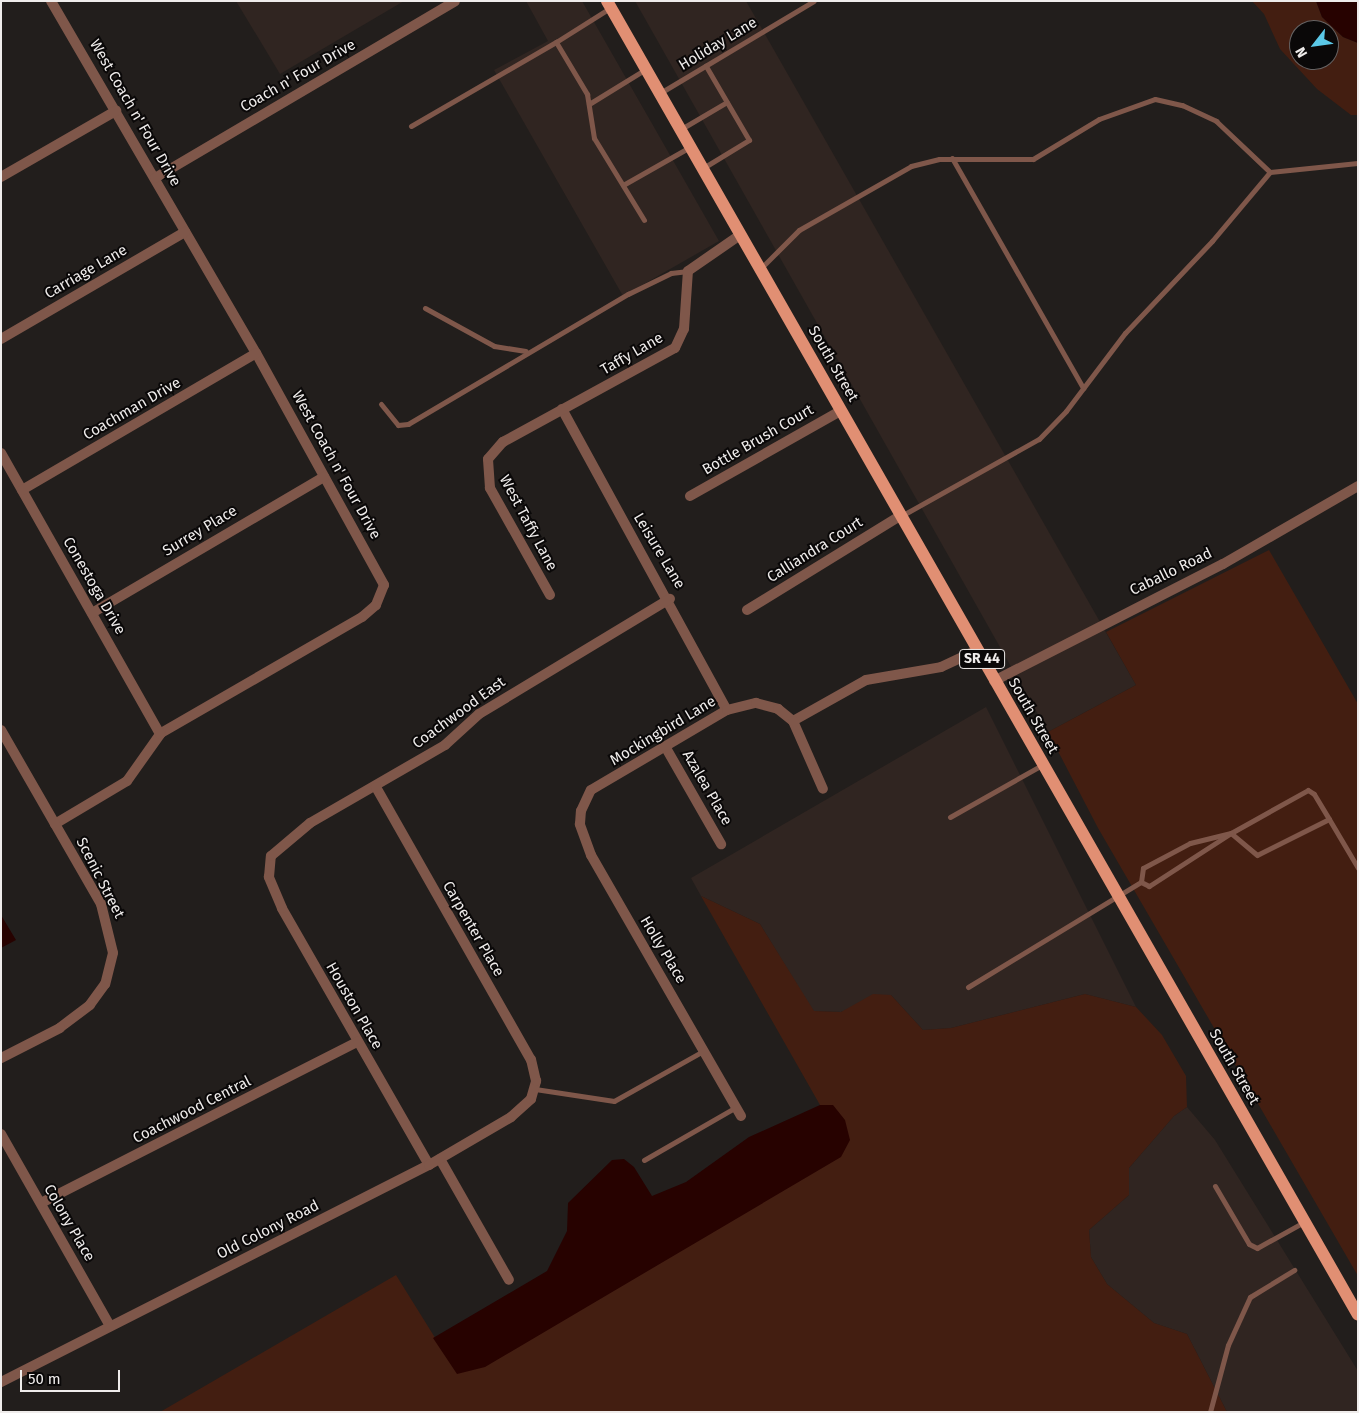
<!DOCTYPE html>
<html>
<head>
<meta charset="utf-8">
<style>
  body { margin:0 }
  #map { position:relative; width:1359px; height:1413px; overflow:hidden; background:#221e1c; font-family:"Fira Sans",sans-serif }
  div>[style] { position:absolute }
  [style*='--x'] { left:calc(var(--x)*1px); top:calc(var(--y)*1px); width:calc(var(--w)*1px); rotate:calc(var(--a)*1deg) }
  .built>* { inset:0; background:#302521 }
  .green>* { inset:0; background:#431e11 }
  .water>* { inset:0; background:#270200 }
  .service>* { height:5px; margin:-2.5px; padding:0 2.5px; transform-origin:2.5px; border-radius:2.5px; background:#7f574a }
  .minor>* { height:10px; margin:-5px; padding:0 5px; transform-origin:5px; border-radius:5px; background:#7f574a }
  .primary>* { height:12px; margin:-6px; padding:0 6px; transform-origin:6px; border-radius:6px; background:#e18f73 }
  span { translate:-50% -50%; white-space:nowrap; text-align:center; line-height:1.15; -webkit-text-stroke:4px #0a0808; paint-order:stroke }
  .shield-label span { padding:1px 4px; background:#0a0808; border:1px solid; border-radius:4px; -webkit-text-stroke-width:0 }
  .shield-label { font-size:14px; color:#efeceb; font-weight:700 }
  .street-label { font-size:15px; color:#efeceb }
  .frame { position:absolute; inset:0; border:2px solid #efeceb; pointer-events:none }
  .north { position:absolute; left:1289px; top:20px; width:50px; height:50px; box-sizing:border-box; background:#0a0808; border:1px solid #666363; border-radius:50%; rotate:240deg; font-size:14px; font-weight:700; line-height:20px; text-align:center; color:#efeceb }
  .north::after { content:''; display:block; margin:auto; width:18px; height:22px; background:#5bc8e7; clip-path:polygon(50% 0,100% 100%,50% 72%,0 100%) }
  .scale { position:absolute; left:20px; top:1370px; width:100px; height:22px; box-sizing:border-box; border:2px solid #efeceb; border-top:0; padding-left:6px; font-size:15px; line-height:18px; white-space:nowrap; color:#efeceb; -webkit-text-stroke:4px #0a0808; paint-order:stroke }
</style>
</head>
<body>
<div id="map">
  <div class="built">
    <i style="clip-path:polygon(236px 1px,404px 1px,280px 74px)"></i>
    <i style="clip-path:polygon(526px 1px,582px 1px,719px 241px,623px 296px,494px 70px,548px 41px)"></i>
    <i style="clip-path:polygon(635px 1px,746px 1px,1136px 685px,1048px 732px)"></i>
    <i style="clip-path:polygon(986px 707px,1136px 1007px,1085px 994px,951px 1028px,923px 1030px,891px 995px,841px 1012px,813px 1011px,760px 924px,701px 896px,691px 878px)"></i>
    <i style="clip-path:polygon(1187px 1107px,1215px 1140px,1358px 1371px,1358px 1412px,1227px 1412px,1187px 1334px,1154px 1323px,1107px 1284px,1091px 1257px,1089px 1230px,1129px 1195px,1129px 1168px,1174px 1116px)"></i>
  </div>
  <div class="green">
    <i style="clip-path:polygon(evenodd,1252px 1px,1316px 1px,1322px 17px,1343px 37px,1358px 43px,1358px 115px,1351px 115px,1317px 89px,1280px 49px,1264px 14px,1252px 1px,1299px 30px,1329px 30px,1329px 60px,1299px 60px,1299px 30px)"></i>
    <i style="clip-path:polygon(1269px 550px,1358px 704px,1358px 1276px,1098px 828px,1048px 732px,1136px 685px,1106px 632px)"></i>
    <i style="clip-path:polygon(701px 896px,760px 924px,814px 1011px,841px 1012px,873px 994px,891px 995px,923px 1030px,951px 1028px,1085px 994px,1136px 1007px,1162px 1035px,1186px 1076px,1187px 1107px,1174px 1116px,1129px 1168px,1129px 1195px,1089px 1230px,1091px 1257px,1107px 1284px,1154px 1323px,1187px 1334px,1227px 1412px,160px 1412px,396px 1275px,457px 1373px,833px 1106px,820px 1105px)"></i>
  </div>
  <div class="water">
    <i style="clip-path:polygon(1316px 1px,1358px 1px,1358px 43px,1343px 37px,1322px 17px)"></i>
    <i style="clip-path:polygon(1px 915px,16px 940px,1px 948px)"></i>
    <i style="clip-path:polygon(820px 1105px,833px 1105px,845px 1120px,850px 1140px,841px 1157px,485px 1367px,457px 1374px,433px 1338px,547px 1271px,567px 1231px,568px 1203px,612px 1160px,624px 1159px,634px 1167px,652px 1196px,686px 1182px,749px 1137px)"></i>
  </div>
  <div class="service">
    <i style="--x:556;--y:42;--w:64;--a:-32.2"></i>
    <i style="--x:660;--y:93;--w:179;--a:-30.9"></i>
    <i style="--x:589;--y:104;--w:67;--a:-31.6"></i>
    <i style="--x:411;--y:126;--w:168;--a:-30.1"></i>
    <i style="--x:556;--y:42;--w:61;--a:59.2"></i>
    <i style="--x:587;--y:94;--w:45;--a:81"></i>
    <i style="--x:594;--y:138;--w:96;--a:58.6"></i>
    <i style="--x:681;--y:129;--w:53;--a:-30.4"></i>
    <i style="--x:952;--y:158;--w:265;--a:60.3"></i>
    <i style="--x:703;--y:168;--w:54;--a:-31.3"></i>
    <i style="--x:749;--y:140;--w:86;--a:-120.2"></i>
    <i style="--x:623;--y:185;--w:77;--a:-29.6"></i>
    <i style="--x:760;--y:269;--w:55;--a:-45"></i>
    <i style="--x:799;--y:230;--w:129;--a:-29.7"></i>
    <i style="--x:911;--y:166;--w:29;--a:-14"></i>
    <i style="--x:939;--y:159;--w:94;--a:0"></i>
    <i style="--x:1033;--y:159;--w:77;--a:-31.2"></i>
    <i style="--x:1099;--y:119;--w:59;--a:-19.7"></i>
    <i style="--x:1155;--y:99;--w:28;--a:13"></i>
    <i style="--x:1182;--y:105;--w:38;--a:25"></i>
    <i style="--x:1216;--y:121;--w:74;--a:43.4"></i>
    <i style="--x:425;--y:308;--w:79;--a:28.8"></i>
    <i style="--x:494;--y:346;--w:32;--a:9"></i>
    <i style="--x:381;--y:404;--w:27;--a:51"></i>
    <i style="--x:398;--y:425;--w:10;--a:-6"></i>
    <i style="--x:408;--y:424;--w:256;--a:-30.6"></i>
    <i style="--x:628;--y:294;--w:48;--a:-26"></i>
    <i style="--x:671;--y:273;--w:17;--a:-7"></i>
    <i style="--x:901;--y:516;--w:158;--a:-29.2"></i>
    <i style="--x:1039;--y:439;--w:39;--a:-46"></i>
    <i style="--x:1066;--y:411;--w:98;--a:-52.9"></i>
    <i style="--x:1125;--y:333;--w:127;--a:-46.6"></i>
    <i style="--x:1212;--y:241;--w:90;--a:-50"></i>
    <i style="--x:1270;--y:172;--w:88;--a:-5.8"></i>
    <i style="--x:950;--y:817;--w:106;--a:-29.5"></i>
    <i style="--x:1329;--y:819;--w:80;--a:153.4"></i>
    <i style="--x:1257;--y:855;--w:34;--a:-140"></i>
    <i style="--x:1231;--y:833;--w:88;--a:-29.2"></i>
    <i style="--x:1308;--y:790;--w:7;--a:34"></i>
    <i style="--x:1314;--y:794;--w:29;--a:59"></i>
    <i style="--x:1329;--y:819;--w:57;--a:59.4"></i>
    <i style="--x:1231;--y:833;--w:98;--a:147.1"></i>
    <i style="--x:1149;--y:886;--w:9;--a:-153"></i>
    <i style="--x:1141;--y:882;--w:14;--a:-82"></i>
    <i style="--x:1143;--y:868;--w:53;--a:-28"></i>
    <i style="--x:1190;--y:843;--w:42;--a:-13.7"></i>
    <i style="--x:968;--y:987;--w:202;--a:-31.3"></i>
    <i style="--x:535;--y:1089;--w:80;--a:8.6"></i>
    <i style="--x:614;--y:1101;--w:102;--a:-29.3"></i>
    <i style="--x:644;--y:1160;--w:106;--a:-29.9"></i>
    <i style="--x:1215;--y:1186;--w:67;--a:59.6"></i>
    <i style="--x:1249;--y:1244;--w:9;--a:27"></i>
    <i style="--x:1257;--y:1248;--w:54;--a:-29"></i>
    <i style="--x:1210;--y:1412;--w:69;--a:-75"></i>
    <i style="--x:1228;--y:1345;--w:53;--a:-65.4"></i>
    <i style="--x:1250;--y:1297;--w:52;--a:-31.5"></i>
  </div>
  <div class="minor">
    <i style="--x:51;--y:1;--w:407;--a:59.8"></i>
    <i style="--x:256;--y:353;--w:265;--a:61.1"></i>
    <i style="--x:384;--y:585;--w:22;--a:112"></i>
    <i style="--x:376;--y:605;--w:18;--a:139"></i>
    <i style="--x:362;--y:617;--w:232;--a:150"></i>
    <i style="--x:161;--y:733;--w:59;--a:125.3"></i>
    <i style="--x:127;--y:781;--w:84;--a:149.2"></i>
    <i style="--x:1;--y:177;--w:133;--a:-29.9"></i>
    <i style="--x:155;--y:178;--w:348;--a:-30.5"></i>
    <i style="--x:1;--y:339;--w:213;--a:-30.2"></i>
    <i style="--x:562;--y:409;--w:343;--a:61.3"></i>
    <i style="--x:1;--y:453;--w:323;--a:60.5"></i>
    <i style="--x:22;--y:490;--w:271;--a:-30.3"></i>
    <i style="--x:690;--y:496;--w:172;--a:-29.5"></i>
    <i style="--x:550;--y:595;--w:123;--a:-119.3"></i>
    <i style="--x:490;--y:488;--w:29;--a:-94"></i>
    <i style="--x:488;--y:459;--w:23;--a:-49"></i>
    <i style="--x:503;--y:442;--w:196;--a:-28.7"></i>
    <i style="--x:675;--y:348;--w:21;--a:-65"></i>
    <i style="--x:684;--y:329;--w:58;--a:-86.1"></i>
    <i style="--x:688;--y:271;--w:63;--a:-34.7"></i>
    <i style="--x:747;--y:610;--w:180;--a:-31.6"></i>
    <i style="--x:92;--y:613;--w:269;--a:-30.4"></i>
    <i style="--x:994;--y:681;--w:257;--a:-27.1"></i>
    <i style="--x:1223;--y:564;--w:156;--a:-30"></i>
    <i style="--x:793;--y:721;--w:84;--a:-29.3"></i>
    <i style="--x:866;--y:680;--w:76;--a:-9.8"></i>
    <i style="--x:941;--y:667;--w:40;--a:-25"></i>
    <i style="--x:1;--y:730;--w:201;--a:60.1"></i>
    <i style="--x:101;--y:904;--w:50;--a:76.2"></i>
    <i style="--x:113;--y:953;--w:32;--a:104"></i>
    <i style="--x:105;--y:984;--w:26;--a:126"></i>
    <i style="--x:90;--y:1005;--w:38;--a:143"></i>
    <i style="--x:60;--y:1028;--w:66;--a:153"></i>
    <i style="--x:666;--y:748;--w:111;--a:60.2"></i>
    <i style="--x:741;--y:1116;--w:301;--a:-119.9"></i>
    <i style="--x:591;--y:855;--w:33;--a:-110"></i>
    <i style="--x:580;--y:824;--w:13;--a:-86"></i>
    <i style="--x:581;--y:811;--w:23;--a:-65"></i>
    <i style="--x:591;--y:790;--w:158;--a:-30.5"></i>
    <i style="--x:727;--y:710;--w:30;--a:-14"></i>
    <i style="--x:756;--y:703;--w:23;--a:15"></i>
    <i style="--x:778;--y:709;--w:19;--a:39"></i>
    <i style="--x:793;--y:721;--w:74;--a:66.2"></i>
    <i style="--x:1;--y:1134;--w:221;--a:60.4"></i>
    <i style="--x:440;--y:1159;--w:139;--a:60.3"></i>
    <i style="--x:429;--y:1165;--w:296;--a:-119.8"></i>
    <i style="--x:282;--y:908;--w:34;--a:-113"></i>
    <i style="--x:269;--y:877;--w:21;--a:-85"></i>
    <i style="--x:271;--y:856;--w:51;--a:-40.2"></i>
    <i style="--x:310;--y:823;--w:156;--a:-30"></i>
    <i style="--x:445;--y:745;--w:46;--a:-42.4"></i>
    <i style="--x:479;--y:714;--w:223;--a:-31.1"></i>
    <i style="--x:41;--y:1203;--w:355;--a:-27"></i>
    <i style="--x:1;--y:1382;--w:480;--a:-26.9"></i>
    <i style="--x:429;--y:1165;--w:95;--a:-30.3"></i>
    <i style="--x:511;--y:1117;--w:27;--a:-42"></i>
    <i style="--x:531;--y:1099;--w:19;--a:-74"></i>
    <i style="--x:536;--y:1081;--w:22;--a:-103"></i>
    <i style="--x:531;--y:1060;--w:314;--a:-119.6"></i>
  </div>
  <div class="primary">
    <i style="--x:607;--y:1;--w:1513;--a:60.25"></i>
  </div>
  <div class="shield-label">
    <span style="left:982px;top:659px">SR 44</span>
  </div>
  <div class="street-label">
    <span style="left:718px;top:44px;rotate:-31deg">Holiday Lane</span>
    <span style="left:298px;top:76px;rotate:-30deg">Coach n' Four Drive</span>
    <span style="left:135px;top:113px;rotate:60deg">West Coach n' Four Drive</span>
    <span style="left:86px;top:272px;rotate:-30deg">Carriage Lane</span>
    <span style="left:632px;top:354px;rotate:-30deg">Taffy Lane</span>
    <span style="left:833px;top:364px;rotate:60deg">South Street</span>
    <span style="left:132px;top:409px;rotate:-30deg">Coachman Drive</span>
    <span style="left:758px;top:440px;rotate:-30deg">Bottle Brush Court</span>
    <span style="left:336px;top:465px;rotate:61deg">West Coach n' Four Drive</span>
    <span style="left:528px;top:523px;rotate:62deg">West Taffy Lane</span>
    <span style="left:200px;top:531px;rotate:-31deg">Surrey Place</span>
    <span style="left:815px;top:550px;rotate:-32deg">Calliandra Court</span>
    <span style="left:659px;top:551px;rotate:59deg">Leisure Lane</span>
    <span style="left:1171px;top:572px;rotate:-26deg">Caballo Road</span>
    <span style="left:94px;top:586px;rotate:60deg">Conestoga Drive</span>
    <span style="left:459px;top:713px;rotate:-36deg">Coachwood East</span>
    <span style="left:1033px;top:716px;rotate:60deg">South Street</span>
    <span style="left:663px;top:731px;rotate:-31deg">Mockingbird Lane</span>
    <span style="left:707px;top:788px;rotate:60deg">Azalea Place</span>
    <span style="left:100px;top:878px;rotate:63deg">Scenic Street</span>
    <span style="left:473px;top:929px;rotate:60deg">Carpenter Place</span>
    <span style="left:663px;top:950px;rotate:59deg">Holly Place</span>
    <span style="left:354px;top:1006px;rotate:60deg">Houston Place</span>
    <span style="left:1234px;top:1067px;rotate:60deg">South Street</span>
    <span style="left:192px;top:1110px;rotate:-27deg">Coachwood Central</span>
    <span style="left:69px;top:1223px;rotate:60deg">Colony Place</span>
    <span style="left:268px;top:1230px;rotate:-27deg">Old Colony Road</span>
  </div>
  <div class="frame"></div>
  <div class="north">N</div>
  <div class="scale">50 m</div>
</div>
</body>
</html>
